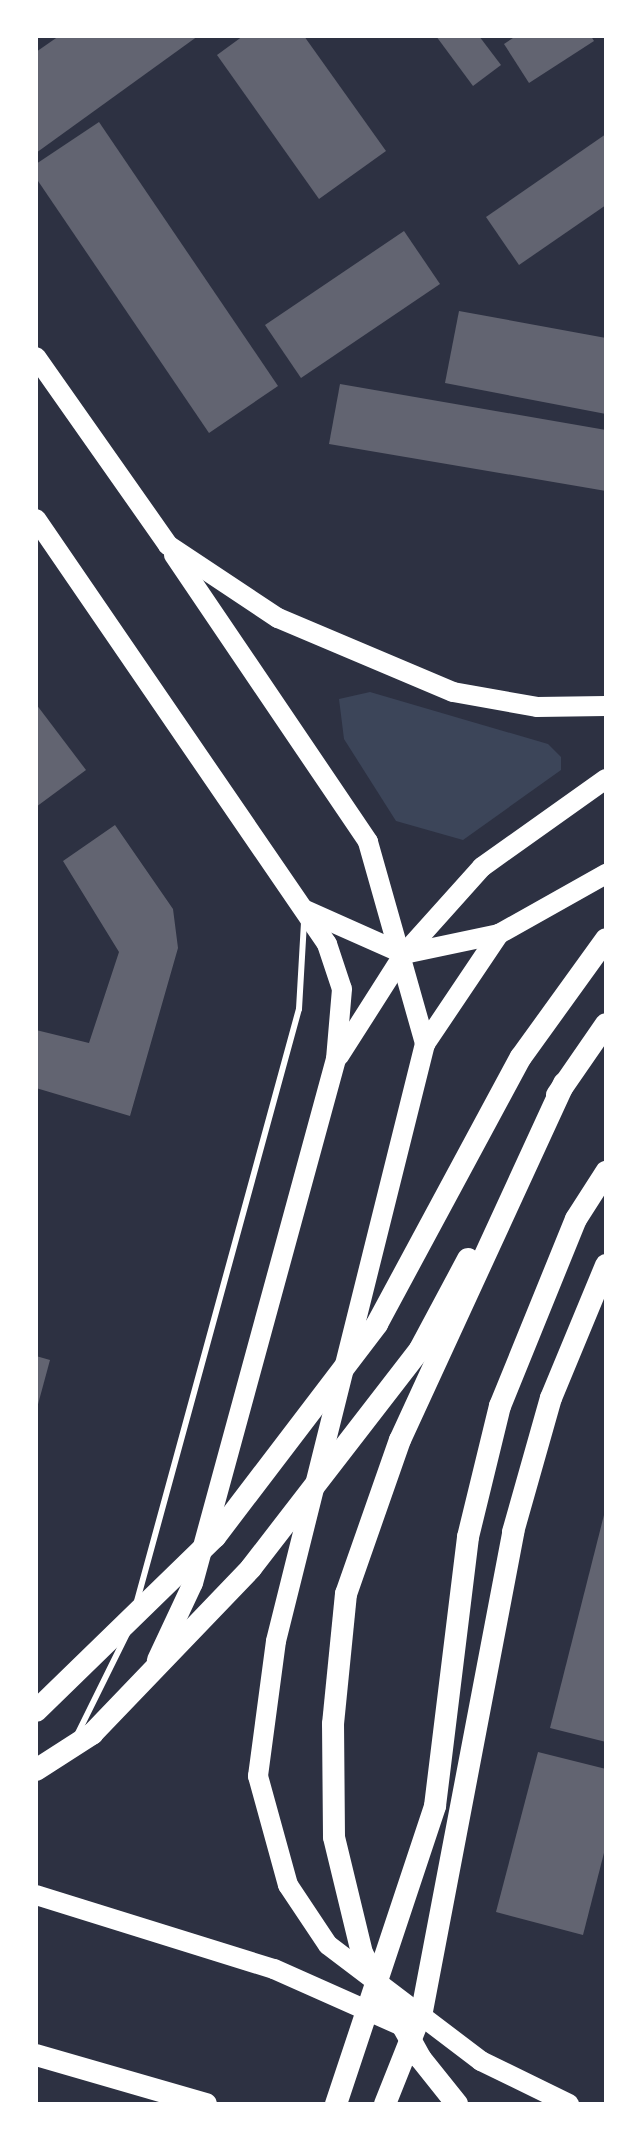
<!DOCTYPE html>
<html>
<head>
<meta charset="utf-8">
<style>
  body { margin:0 }
  #map { position:relative; width:642px; height:2140px; overflow:hidden; background:#2d3142; font-family:"Golos Text",sans-serif }
  div>[style] { position:absolute }
  [style*='--x'] { left:calc(var(--x)*1px); top:calc(var(--y)*1px); width:calc(var(--w)*1px); rotate:calc(var(--a)*1deg) }
  .green>* { inset:0; background:#3c4559 }
  .building>* { inset:0; background:#626471 }
  .service>* { height:6px; margin:-3px; padding:0 3px; transform-origin:3px; border-radius:3px; background:#fff }
  .primary>* { height:20px; margin:-10px; padding:0 10px; transform-origin:10px; border-radius:10px; background:#fff }
  .trunk>* { height:22px; margin:-11px; padding:0 11px; transform-origin:11px; border-radius:11px; background:#fff }
  span { translate:-50% -50%; white-space:nowrap; text-align:center; line-height:1.15; -webkit-text-stroke:6px #fff; paint-order:stroke }
  .frame { position:absolute; inset:0; border:38px solid #fff; pointer-events:none }
</style>
</head>
<body>
<div id="map">
  <div class="green">
    <i style="clip-path:polygon(370px 692px,548px 744px,561px 757px,561px 770px,463px 840px,396px 821px,344px 739px,339px 699px)"></i>
  </div>
  <div class="building">
    <i style="clip-path:polygon(59px 36px,198px 36px,36px 153px,36px 52px)"></i>
    <i style="clip-path:polygon(243px 36px,304px 36px,386px 151px,319px 199px,217px 55px)"></i>
    <i style="clip-path:polygon(436px 36px,479px 36px,501px 65px,473px 86px)"></i>
    <i style="clip-path:polygon(516px 36px,591px 36px,594px 41px,529px 83px,504px 44px)"></i>
    <i style="clip-path:polygon(99px 122px,278px 386px,209px 433px,36px 178px,36px 164px)"></i>
    <i style="clip-path:polygon(606px 134px,606px 205px,519px 265px,486px 217px)"></i>
    <i style="clip-path:polygon(404px 231px,440px 284px,301px 378px,265px 325px)"></i>
    <i style="clip-path:polygon(459px 311px,606px 338px,606px 414px,445px 383px)"></i>
    <i style="clip-path:polygon(340px 384px,606px 430px,606px 491px,329px 444px)"></i>
    <i style="clip-path:polygon(36px 704px,86px 770px,36px 807px)"></i>
    <i style="clip-path:polygon(115px 825px,173px 909px,178px 948px,130px 1116px,36px 1088px,36px 1030px,89px 1043px,119px 952px,63px 861px)"></i>
    <i style="clip-path:polygon(36px 1356px,50px 1360px,37px 1408px,36px 1408px)"></i>
    <i style="clip-path:polygon(605px 1511px,606px 1511px,606px 1742px,550px 1728px)"></i>
    <i style="clip-path:polygon(538px 1752px,606px 1769px,606px 1845px,583px 1935px,496px 1912px)"></i>
  </div>
  <div class="service">
    <i style="--x:137;--y:1601;--w:614;--a:-74.7"></i>
    <i style="--x:299;--y:1009;--w:87;--a:-86.7"></i>
    <i style="--x:77;--y:1735;--w:113;--a:-63.7"></i>
  </div>
  <div class="primary">
    <i style="--x:36;--y:357;--w:230;--a:54.9"></i>
    <i style="--x:168;--y:545;--w:132;--a:33.6"></i>
    <i style="--x:278;--y:618;--w:190;--a:22.9"></i>
    <i style="--x:453;--y:692;--w:85;--a:10.1"></i>
    <i style="--x:537;--y:707;--w:69;--a:-0.8"></i>
    <i style="--x:36;--y:519;--w:515;--a:55.6"></i>
    <i style="--x:327;--y:944;--w:47;--a:71.6"></i>
    <i style="--x:342;--y:989;--w:70;--a:94.9"></i>
    <i style="--x:336;--y:1059;--w:543;--a:105.26"></i>
    <i style="--x:193;--y:1583;--w:85;--a:115.1"></i>
    <i style="--x:174;--y:555;--w:346;--a:55.9"></i>
    <i style="--x:368;--y:842;--w:210;--a:74.2"></i>
    <i style="--x:305;--y:910;--w:108;--a:24"></i>
    <i style="--x:404;--y:954;--w:97;--a:-11.9"></i>
    <i style="--x:339;--y:1056;--w:121;--a:-57.5"></i>
    <i style="--x:404;--y:954;--w:117;--a:-48.1"></i>
    <i style="--x:482;--y:867;--w:152;--a:-35.4"></i>
    <i style="--x:36;--y:1895;--w:249;--a:17.3"></i>
    <i style="--x:274;--y:1969;--w:150;--a:24"></i>
    <i style="--x:569;--y:2104;--w:98;--a:-154"></i>
    <i style="--x:481;--y:2061;--w:192;--a:-142.8"></i>
    <i style="--x:328;--y:1945;--w:72;--a:-123.7"></i>
    <i style="--x:288;--y:1885;--w:113;--a:-105.4"></i>
    <i style="--x:258;--y:1776;--w:136;--a:-82.4"></i>
    <i style="--x:276;--y:1641;--w:615;--a:-75.99"></i>
    <i style="--x:425;--y:1044;--w:133;--a:-56.1"></i>
    <i style="--x:499;--y:934;--w:123;--a:-29.3"></i>
  </div>
  <div class="trunk">
    <i style="--x:557;--y:1095;--w:86;--a:-55.4"></i>
    <i style="--x:36;--y:1711;--w:250;--a:-44.2"></i>
    <i style="--x:215;--y:1537;--w:268;--a:-52.7"></i>
    <i style="--x:377;--y:1324;--w:303;--a:-61.7"></i>
    <i style="--x:521;--y:1057;--w:145;--a:-54.2"></i>
    <i style="--x:36;--y:1770;--w:67;--a:-32.7"></i>
    <i style="--x:92;--y:1734;--w:230;--a:-46.2"></i>
    <i style="--x:251;--y:1568;--w:277;--a:-52.3"></i>
    <i style="--x:420;--y:1349;--w:102;--a:-61.9"></i>
    <i style="--x:36;--y:2055;--w:177;--a:16.1"></i>
    <i style="--x:336;--y:2104;--w:314;--a:-71.6"></i>
    <i style="--x:435;--y:1806;--w:271;--a:-83"></i>
    <i style="--x:468;--y:1537;--w:135;--a:-76.3"></i>
    <i style="--x:500;--y:1406;--w:202;--a:-67.9"></i>
    <i style="--x:576;--y:1219;--w:56;--a:-57.4"></i>
    <i style="--x:385;--y:2104;--w:100;--a:-68.3"></i>
    <i style="--x:422;--y:2011;--w:488;--a:-79.2"></i>
    <i style="--x:513;--y:1532;--w:139;--a:-74.2"></i>
    <i style="--x:551;--y:1398;--w:144;--a:-67.5"></i>
    <i style="--x:457;--y:2104;--w:58;--a:-128.7"></i>
    <i style="--x:421;--y:2059;--w:121;--a:-119.1"></i>
    <i style="--x:362;--y:1953;--w:119;--a:-103.6"></i>
    <i style="--x:334;--y:1837;--w:113;--a:-90.5"></i>
    <i style="--x:333;--y:1724;--w:131;--a:-84.3"></i>
    <i style="--x:346;--y:1594;--w:163;--a:-70.7"></i>
    <i style="--x:400;--y:1440;--w:393;--a:-65.3"></i>
  </div>
  <div class="frame"></div>
</div>
</body>
</html>
